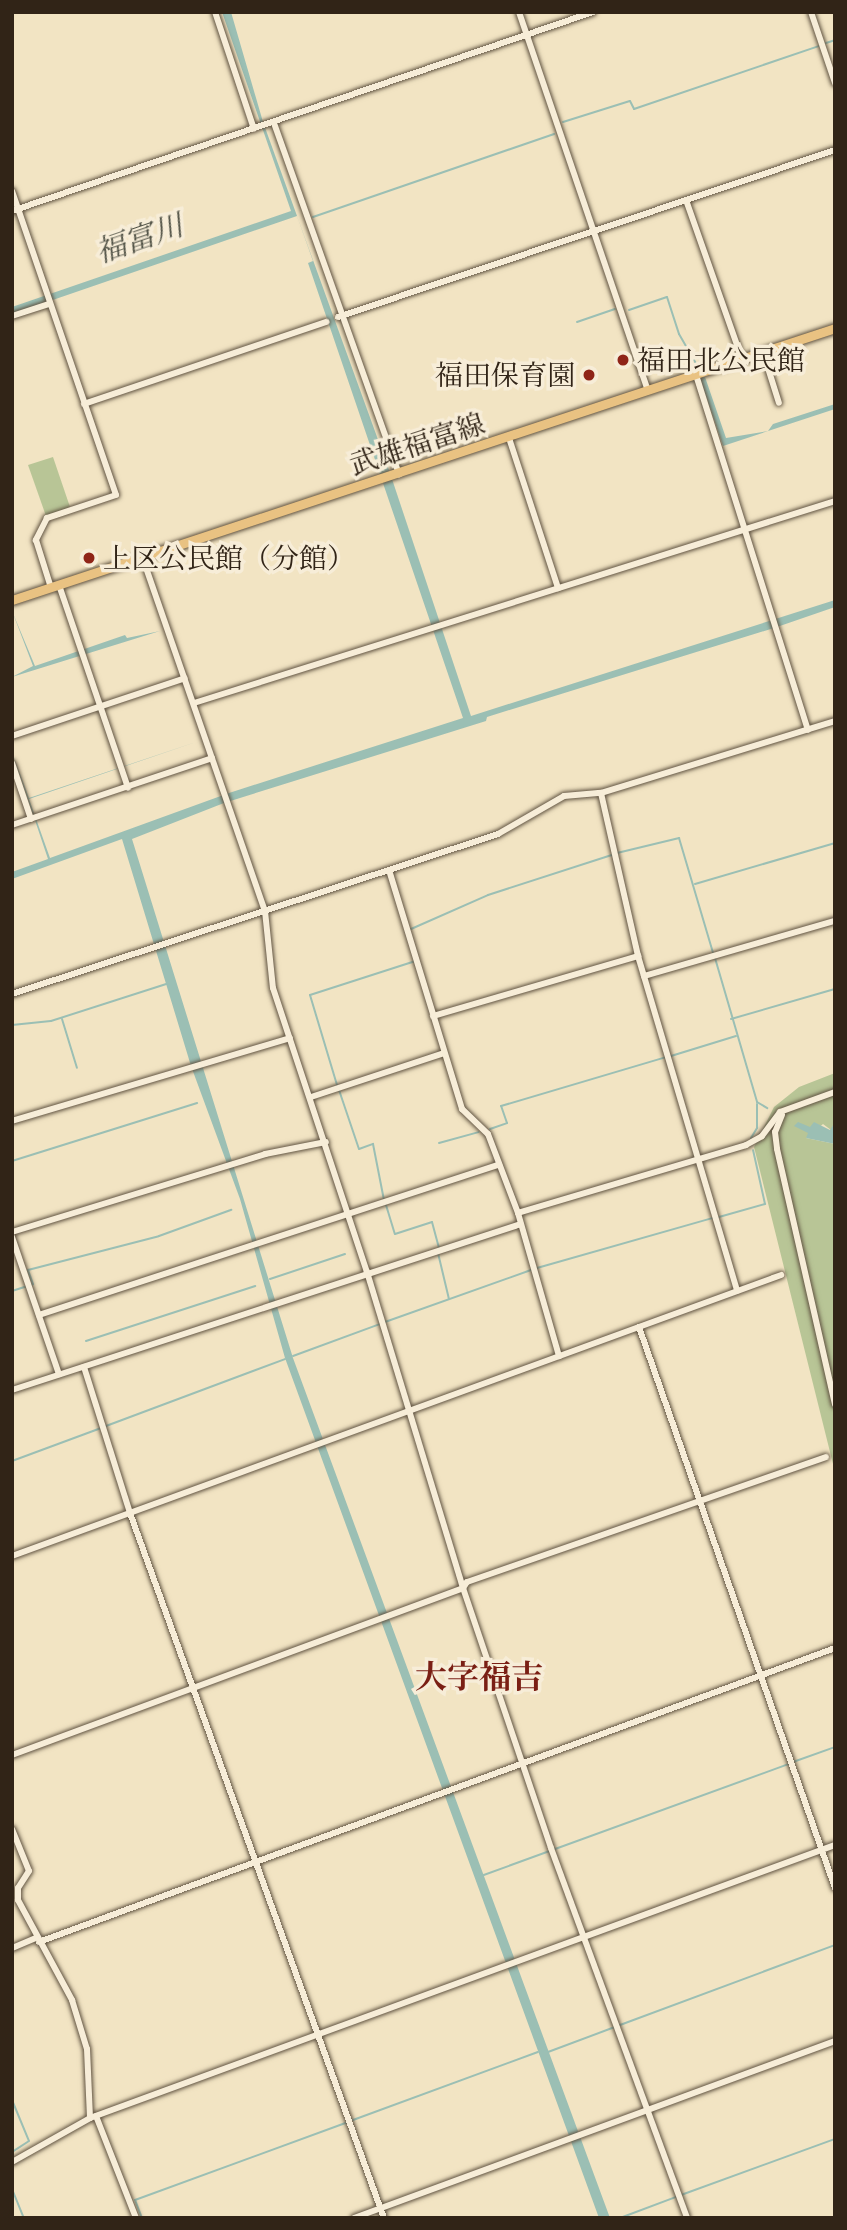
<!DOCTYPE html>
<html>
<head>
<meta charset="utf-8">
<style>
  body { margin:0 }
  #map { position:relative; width:847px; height:2230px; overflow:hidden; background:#f2e4c3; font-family:"Gentium Book Plus","Noto Serif JP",serif }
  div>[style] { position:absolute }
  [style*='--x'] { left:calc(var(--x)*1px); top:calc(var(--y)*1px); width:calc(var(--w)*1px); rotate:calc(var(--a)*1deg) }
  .green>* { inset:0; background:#b8c596 }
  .water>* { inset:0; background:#9bbfb4 }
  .stream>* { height:2px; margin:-1px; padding:0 1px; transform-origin:1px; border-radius:1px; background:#9bbfb4 }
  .roads { filter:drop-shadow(0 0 2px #615442) drop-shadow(0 0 2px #615442) }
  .street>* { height:6px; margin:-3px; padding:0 3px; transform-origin:3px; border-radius:3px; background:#f7edd8 }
  .primary>* { height:9px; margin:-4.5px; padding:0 4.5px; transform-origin:4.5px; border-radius:4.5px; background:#e9c282 }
  .dots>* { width:19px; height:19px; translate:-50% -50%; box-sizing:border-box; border:4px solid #f7edd8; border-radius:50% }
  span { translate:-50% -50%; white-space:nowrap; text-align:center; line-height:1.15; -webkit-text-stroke:7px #f7edd8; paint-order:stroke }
  .poi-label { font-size:28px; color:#312417 }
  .left { translate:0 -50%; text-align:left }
  .right { translate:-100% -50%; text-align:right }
  .street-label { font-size:28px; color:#312417 }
  .water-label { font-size:30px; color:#515246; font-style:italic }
  .quarter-label { font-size:32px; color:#7a1f14; font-weight:700 }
  .frame { position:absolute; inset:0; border:14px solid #312417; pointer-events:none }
</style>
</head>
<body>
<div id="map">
  <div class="green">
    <i style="clip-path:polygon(53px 457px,70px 507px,46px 516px,28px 465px)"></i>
    <i style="clip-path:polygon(835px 1073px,835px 1122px,831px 1130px,823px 1124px,806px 1138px,835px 1144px,835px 1472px,754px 1147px,774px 1107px,799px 1087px)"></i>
  </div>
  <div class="water">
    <i style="clip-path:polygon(222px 12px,231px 12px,263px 122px,389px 470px,471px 716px,835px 600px,835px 607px,774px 628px,487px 717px,486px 721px,224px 803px,132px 839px,293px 1358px,610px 2218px,599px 2218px,285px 1358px,240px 1199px,191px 1066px,122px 839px,12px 879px,12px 872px,48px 859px,12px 752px,29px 798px,199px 741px,29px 799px,50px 858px,229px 793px,463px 718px,308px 263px,313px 261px,297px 216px,12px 314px,12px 307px,291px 211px)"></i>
    <i style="clip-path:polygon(705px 377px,726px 438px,768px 431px,773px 424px,835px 404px,835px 409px,723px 446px,700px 378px)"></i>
    <i style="clip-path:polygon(12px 611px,35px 666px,125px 635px,127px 638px,160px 631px,12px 677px,33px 666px)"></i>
    <i style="clip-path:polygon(798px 1122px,810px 1127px,814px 1122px,830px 1130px,835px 1122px,835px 1144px,806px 1138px,808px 1133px,794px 1126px)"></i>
  </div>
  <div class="stream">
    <i style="--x:826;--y:43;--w:9;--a:-18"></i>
    <i style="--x:563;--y:122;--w:70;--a:-17.4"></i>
    <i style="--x:630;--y:101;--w:9;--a:63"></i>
    <i style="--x:634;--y:109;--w:195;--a:-18.8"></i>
    <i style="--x:313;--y:217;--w:255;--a:-19"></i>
    <i style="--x:629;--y:310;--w:40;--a:-18.9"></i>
    <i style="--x:667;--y:297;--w:39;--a:72"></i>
    <i style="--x:679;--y:334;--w:38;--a:60"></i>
    <i style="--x:577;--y:322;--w:40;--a:-18.9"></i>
    <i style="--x:617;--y:853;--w:64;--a:-13.6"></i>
    <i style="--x:679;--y:838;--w:120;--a:73.5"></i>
    <i style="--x:695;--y:884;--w:146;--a:-16.3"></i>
    <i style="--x:411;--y:929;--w:84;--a:-23.8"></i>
    <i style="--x:488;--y:895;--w:130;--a:-17.9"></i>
    <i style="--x:715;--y:958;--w:150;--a:73.7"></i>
    <i style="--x:757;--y:1102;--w:12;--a:31"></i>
    <i style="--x:62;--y:1019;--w:51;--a:73"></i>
    <i style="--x:731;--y:1019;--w:108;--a:-16.1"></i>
    <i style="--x:12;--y:1025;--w:39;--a:-6"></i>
    <i style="--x:51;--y:1021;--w:121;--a:-17.8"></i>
    <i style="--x:834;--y:1053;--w:1;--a:0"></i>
    <i style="--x:671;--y:1056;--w:68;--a:-17.1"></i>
    <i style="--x:337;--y:1085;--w:94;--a:-106.7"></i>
    <i style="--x:310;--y:995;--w:110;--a:-17.9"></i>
    <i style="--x:339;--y:1090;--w:62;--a:71.3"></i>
    <i style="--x:359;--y:1149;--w:15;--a:-20"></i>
    <i style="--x:373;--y:1144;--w:57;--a:78.9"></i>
    <i style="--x:490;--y:1129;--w:18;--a:-19"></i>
    <i style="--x:507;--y:1123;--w:18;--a:-109"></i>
    <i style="--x:501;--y:1106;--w:172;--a:-16.5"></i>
    <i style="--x:751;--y:1138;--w:12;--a:-59"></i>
    <i style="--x:757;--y:1128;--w:24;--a:-90"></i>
    <i style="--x:439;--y:1143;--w:41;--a:-15.4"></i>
    <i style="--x:12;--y:1161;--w:194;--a:-17.4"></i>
    <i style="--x:386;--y:1205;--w:30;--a:73"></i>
    <i style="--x:395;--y:1234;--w:39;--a:-18"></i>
    <i style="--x:432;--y:1222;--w:27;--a:75"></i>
    <i style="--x:719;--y:1217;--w:48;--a:-15.8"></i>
    <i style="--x:765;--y:1204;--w:55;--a:-102.5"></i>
    <i style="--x:438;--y:1253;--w:47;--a:76.6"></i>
    <i style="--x:537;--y:1268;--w:183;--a:-15.9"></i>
    <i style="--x:270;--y:1279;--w:79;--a:-18.4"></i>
    <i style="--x:12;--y:1291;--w:22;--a:-18"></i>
    <i style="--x:33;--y:1284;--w:15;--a:-110"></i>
    <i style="--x:28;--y:1270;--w:135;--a:-14.5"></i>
    <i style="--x:159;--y:1236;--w:77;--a:-19.9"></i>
    <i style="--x:385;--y:1322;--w:155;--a:-19.6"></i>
    <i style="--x:86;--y:1341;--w:178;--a:-18"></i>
    <i style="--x:293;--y:1356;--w:93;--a:-20.2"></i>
    <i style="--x:106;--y:1426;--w:191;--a:-20.5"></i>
    <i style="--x:12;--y:1461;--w:95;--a:-20.3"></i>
    <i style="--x:793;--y:1762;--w:45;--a:-19.7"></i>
    <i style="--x:481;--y:1876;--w:327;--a:-20"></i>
    <i style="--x:620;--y:2025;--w:229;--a:-20.4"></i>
    <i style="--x:548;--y:2052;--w:72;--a:-20.5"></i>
    <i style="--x:12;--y:2100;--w:44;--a:67.5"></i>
    <i style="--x:29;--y:2141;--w:20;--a:147"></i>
    <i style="--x:353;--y:2120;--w:197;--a:-20.2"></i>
    <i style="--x:12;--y:2189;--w:31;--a:68"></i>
    <i style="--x:681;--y:2195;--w:164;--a:-20"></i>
    <i style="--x:142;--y:2218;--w:19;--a:-111"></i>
    <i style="--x:135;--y:2200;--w:227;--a:-20.1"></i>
    <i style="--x:620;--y:2218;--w:60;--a:-20.6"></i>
  </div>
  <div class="roads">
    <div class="street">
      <i style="--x:215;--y:12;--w:123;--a:71.6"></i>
      <i style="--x:519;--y:12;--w:399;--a:71.2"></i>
      <i style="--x:811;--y:12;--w:75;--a:71.3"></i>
      <i style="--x:274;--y:123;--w:373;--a:70.4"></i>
      <i style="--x:12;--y:191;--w:321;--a:71.1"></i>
      <i style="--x:116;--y:495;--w:73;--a:161.6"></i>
      <i style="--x:47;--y:518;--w:25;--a:117"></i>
      <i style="--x:36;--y:540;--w:50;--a:72.6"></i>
      <i style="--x:686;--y:200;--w:169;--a:70.6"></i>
      <i style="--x:12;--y:211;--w:614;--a:-18.91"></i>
      <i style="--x:12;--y:316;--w:40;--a:-18"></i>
      <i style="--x:338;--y:317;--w:524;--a:-18.57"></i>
      <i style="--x:763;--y:352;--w:53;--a:72.6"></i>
      <i style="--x:696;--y:375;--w:372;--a:72.5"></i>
      <i style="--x:84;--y:404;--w:256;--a:-18.7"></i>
      <i style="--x:509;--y:438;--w:158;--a:71.9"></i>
      <i style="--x:143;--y:559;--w:373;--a:70.9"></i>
      <i style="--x:265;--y:911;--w:77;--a:84.1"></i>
      <i style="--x:273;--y:988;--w:299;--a:71.7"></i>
      <i style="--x:367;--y:1272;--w:330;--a:73.1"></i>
      <i style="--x:463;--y:1588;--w:274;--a:71.3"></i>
      <i style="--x:551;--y:1848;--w:394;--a:69.8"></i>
      <i style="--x:59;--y:585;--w:214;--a:71.2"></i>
      <i style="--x:194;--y:703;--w:672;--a:-17.49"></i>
      <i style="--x:12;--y:736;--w:182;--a:-18.5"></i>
      <i style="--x:12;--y:763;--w:59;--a:71.3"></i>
      <i style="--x:601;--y:793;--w:167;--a:77.2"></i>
      <i style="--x:638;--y:956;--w:349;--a:73.5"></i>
      <i style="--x:12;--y:825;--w:211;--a:-18.5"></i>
      <i style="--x:389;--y:870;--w:250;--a:73"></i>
      <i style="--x:462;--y:1109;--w:36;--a:44"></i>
      <i style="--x:488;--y:1134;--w:85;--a:69.2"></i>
      <i style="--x:518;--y:1213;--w:149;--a:74"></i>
      <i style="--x:644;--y:976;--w:199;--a:-16.1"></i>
      <i style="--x:12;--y:994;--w:512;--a:-18.22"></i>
      <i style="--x:498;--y:834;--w:76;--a:-29.9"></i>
      <i style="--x:564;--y:796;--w:37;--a:-5"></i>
      <i style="--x:601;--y:793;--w:245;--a:-17.1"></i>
      <i style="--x:433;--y:1016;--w:214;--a:-16.3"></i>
      <i style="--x:311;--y:1097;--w:140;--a:-18.3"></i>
      <i style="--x:782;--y:1115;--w:18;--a:112"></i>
      <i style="--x:775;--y:1132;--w:17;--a:83"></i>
      <i style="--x:777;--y:1149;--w:262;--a:77.2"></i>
      <i style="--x:12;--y:1121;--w:290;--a:-16.6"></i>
      <i style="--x:518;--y:1213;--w:238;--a:-16.6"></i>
      <i style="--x:746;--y:1145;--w:18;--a:-29"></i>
      <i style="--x:762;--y:1136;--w:30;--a:-53"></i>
      <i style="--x:780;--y:1112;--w:59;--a:-20"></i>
      <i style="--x:12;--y:1232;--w:265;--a:-17.1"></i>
      <i style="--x:265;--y:1154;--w:62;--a:-11.1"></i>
      <i style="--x:12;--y:1237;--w:145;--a:71.1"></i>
      <i style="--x:39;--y:1315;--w:484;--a:-18.1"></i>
      <i style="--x:639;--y:1327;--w:594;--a:70.74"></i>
      <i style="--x:84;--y:1367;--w:153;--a:72.5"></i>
      <i style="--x:130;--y:1513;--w:749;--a:70.19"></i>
      <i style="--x:12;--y:1390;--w:535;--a:-18.06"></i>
      <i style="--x:12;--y:1556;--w:819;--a:-20.07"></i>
      <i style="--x:12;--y:1755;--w:481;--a:-20.3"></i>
      <i style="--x:463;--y:1588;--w:7;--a:-56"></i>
      <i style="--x:467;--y:1582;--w:380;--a:-19.2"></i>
      <i style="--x:12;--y:1829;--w:45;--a:68"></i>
      <i style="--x:29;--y:1871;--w:20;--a:123"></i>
      <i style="--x:18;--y:1888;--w:12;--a:90"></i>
      <i style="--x:18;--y:1900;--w:114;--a:61.6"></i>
      <i style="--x:72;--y:2000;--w:51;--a:73"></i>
      <i style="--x:87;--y:2049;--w:69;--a:87.5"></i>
      <i style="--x:39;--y:1942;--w:849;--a:-20.27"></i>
      <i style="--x:12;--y:1948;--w:26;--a:-23"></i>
      <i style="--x:96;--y:2116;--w:110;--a:68.6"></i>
      <i style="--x:12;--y:2162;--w:90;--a:-29.4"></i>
      <i style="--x:90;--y:2118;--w:793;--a:-20.13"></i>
      <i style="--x:354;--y:2218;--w:513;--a:-20.2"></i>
    </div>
    <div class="primary">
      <i style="--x:12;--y:600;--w:867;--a:-18.29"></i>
    </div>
  </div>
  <div class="dots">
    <i style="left:623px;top:360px;background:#8f2418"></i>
    <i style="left:589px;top:375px;background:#8f2418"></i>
    <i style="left:89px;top:558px;background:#8f2418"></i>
  </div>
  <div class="poi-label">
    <span class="left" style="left:637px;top:360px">福田北公民館</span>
    <span class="right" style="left:575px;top:375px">福田保育園</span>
    <span class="left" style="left:103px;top:558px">上区公民館（分館）</span>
  </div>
  <div class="street-label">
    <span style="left:417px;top:444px;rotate:-18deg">武雄福富線</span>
  </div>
  <div class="water-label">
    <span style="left:139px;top:238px;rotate:-19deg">福富川</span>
  </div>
  <div class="quarter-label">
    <span style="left:479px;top:1677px">大字福吉</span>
  </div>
  <div class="frame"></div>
</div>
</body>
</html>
